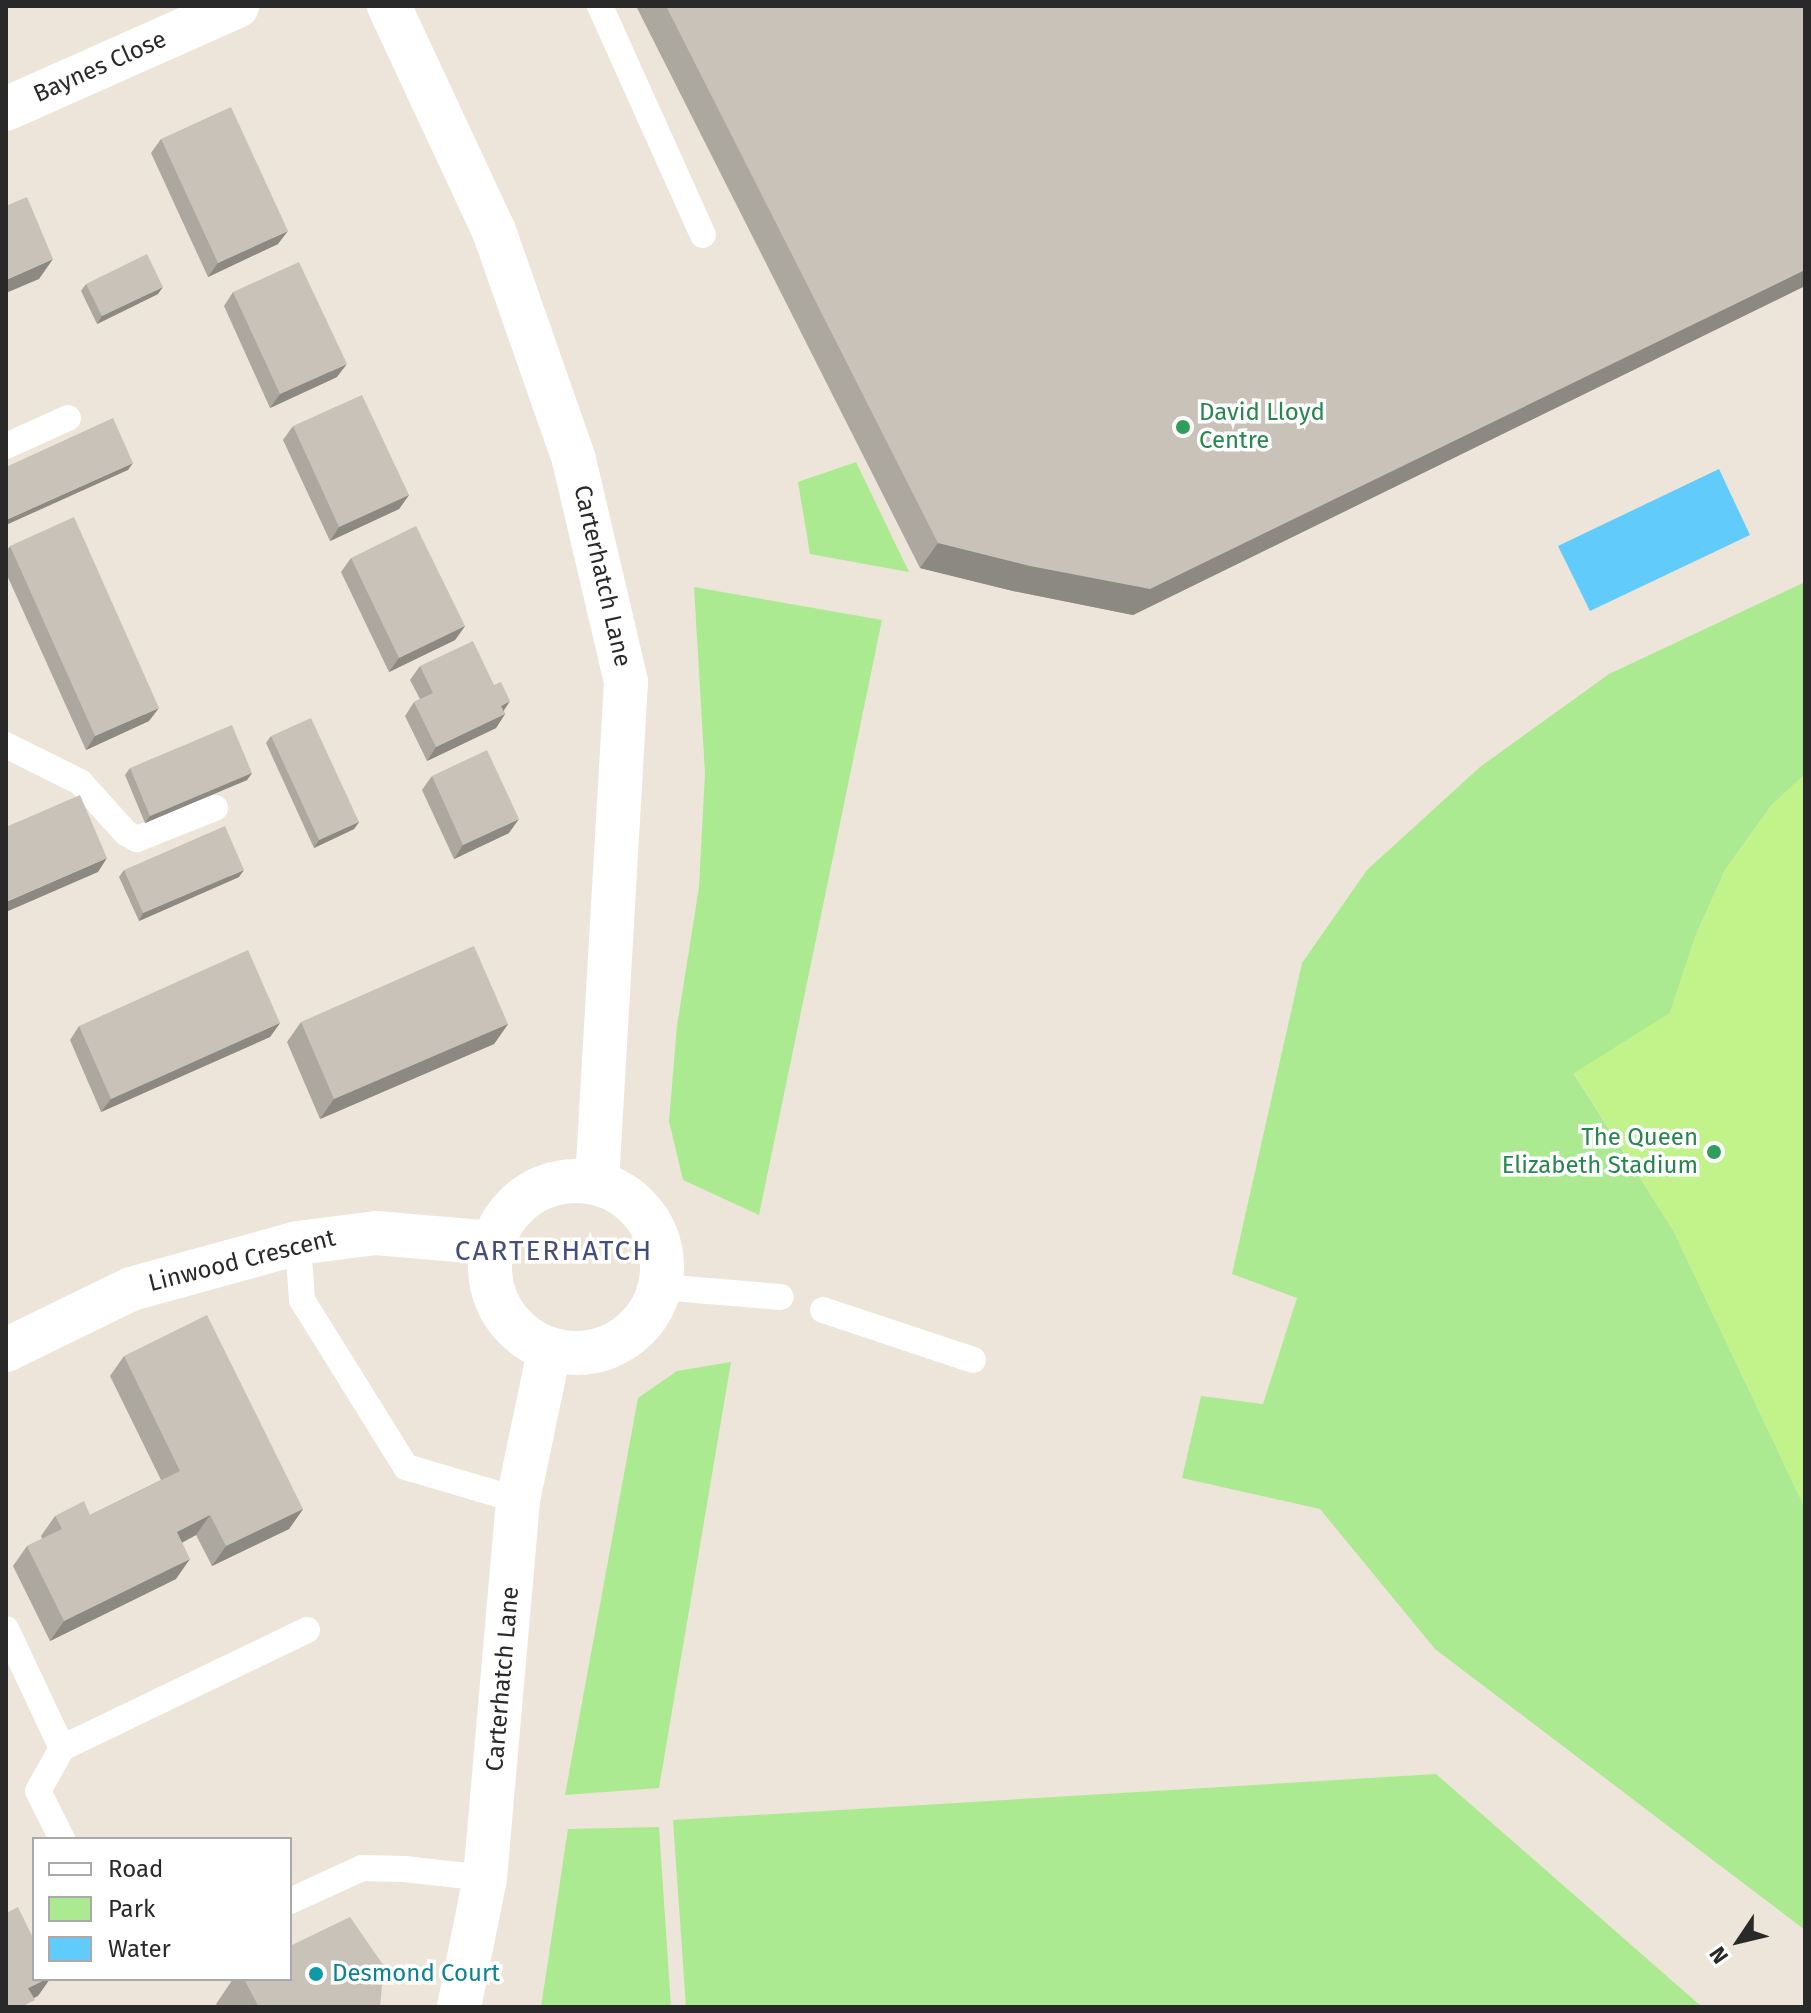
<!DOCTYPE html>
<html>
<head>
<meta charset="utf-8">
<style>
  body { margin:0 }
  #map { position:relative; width:1811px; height:2013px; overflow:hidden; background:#ede5d9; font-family:"Fira Sans",sans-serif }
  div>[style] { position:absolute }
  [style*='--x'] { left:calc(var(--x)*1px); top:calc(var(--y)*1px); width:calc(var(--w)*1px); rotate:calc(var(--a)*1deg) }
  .green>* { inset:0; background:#abea90 }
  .pitch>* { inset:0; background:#c2f28a }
  .water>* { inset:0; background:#61ccfb }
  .service>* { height:26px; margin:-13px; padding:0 13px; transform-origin:13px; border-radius:13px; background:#fff }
  .minor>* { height:44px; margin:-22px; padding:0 22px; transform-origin:22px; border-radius:22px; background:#fff }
  .tertiary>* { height:44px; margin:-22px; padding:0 22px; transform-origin:22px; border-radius:22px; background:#fff }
  .tertiary>.ring { margin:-22px; padding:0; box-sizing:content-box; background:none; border:44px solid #fff; border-radius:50% }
  .wall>* { inset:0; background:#aca79f }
  .shaded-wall>* { inset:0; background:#8c8882 }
  .building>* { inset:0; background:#c8c2b9 }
  .dots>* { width:22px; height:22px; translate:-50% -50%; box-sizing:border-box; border:4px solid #fff; border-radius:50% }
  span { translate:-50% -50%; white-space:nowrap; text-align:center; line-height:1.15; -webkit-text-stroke:7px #fff; paint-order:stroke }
  .street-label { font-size:24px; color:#292929 }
  .leisure-label { font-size:24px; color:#27864d }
  .left { translate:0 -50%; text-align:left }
  .right { translate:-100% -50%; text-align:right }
  .culture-label { font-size:24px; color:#0d838f }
  .quarter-label { font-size:28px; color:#454d7e; letter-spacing:2px }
  .frame { position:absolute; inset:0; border:8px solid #292929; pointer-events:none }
  .legend { position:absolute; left:32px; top:1837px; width:260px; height:144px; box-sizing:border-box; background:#fff; border:2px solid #a9a9a9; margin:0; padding:10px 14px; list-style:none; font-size:24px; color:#292929 }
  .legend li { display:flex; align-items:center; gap:16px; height:40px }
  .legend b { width:40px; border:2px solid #a9a9a9 }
  .north { position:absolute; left:1699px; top:1901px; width:80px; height:80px; -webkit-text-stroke:6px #fff; paint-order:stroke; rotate:235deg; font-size:22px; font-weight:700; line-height:32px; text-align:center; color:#292929 }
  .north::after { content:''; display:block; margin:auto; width:28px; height:36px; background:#292929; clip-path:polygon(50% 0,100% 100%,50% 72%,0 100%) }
</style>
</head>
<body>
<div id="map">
  <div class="green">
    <i style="clip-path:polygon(856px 462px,909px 572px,810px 554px,798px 482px)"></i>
    <i style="clip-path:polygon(1805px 582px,1805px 774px,1771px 806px,1725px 870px,1695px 937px,1670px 1013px,1574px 1074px,1673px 1230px,1805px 1508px,1805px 1930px,1435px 1649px,1320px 1509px,1182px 1478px,1201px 1396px,1263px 1404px,1297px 1298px,1232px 1274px,1302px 963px,1367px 870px,1480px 767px,1609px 674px)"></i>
    <i style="clip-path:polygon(694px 587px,882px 620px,759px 1215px,683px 1180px,669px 1121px,677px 1026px,699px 887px,705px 773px)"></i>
    <i style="clip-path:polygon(731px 1362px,659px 1788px,565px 1795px,638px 1398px,677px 1371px)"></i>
    <i style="clip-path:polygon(1436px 1774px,1702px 2007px,686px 2007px,673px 1820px)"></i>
    <i style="clip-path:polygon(659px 1827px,671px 2007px,541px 2007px,568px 1829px)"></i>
  </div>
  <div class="pitch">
    <i style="clip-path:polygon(1805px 774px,1805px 1508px,1673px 1230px,1574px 1073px,1670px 1013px,1695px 937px,1725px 870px,1771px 806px)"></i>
  </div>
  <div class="water">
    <i style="clip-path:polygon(1719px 469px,1750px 535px,1590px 611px,1558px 546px)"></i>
  </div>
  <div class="service">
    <i style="--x:600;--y:6;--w:251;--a:65.8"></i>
    <i style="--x:6;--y:446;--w:68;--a:-24.3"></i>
    <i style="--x:6;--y:745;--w:83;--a:26.6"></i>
    <i style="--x:80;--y:782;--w:69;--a:48"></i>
    <i style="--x:126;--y:833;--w:13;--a:29"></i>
    <i style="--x:137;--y:839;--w:84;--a:-21.7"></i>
    <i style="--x:298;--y:1243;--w:57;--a:86"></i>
    <i style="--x:302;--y:1300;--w:197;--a:58.1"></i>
    <i style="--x:406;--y:1467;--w:117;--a:16.4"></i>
    <i style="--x:661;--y:1287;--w:120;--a:4.8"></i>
    <i style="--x:823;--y:1310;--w:158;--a:18.4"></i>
    <i style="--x:6;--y:1629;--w:132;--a:64.8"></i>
    <i style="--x:62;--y:1748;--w:49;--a:119.2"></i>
    <i style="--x:38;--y:1791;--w:54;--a:63.4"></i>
    <i style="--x:62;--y:1748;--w:272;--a:-25.7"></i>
    <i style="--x:290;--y:1901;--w:79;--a:-24.6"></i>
    <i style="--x:362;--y:1868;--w:42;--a:1.4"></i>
    <i style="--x:404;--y:1869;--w:81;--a:6.3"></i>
  </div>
  <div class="minor">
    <i style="--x:6;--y:109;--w:253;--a:-24"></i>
    <i style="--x:6;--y:1350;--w:139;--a:-26"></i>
    <i style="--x:131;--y:1289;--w:173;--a:-15.4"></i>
    <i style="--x:298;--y:1243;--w:79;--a:-7.3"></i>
    <i style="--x:376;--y:1233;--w:117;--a:4.9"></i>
  </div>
  <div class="tertiary">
    <i style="--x:389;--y:6;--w:248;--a:65"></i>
    <i style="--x:494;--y:231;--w:243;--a:70.7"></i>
    <i style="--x:574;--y:460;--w:228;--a:76.8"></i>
    <i style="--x:626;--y:682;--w:501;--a:93.32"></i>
    <i class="ring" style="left:490px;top:1181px;width:128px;height:128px"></i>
    <i style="--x:459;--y:2007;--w:132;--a:-78.6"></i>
    <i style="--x:485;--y:1878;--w:379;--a:-85"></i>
    <i style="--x:518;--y:1500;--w:152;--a:-78.2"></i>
  </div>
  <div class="wall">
    <i style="clip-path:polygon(636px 6px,1805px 6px,1805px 286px,1133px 615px,1013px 591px,920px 568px)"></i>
    <i style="clip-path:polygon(161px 139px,278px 244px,208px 277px,151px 153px)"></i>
    <i style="clip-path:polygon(86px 284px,158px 294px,97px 324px,81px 291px)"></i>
    <i style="clip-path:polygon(233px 292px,337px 377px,270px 408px,224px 306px)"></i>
    <i style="clip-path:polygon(293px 426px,409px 495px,399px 509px,330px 541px,283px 440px)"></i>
    <i style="clip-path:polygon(10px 546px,149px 721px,86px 750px,6px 573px,6px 552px)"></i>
    <i style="clip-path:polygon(351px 558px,465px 626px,455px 640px,389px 672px,341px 572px)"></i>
    <i style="clip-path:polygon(420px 666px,494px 685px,505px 714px,496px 728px,427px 761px,405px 716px,414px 702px,420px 699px,410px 680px)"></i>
    <i style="clip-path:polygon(271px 736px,359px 822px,354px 829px,314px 848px,266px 743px)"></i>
    <i style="clip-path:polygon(130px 768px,252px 773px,247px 780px,145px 823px,125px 775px)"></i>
    <i style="clip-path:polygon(432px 776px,509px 833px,454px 859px,422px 790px)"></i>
    <i style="clip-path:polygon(124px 870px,239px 877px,139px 921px,119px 877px)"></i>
    <i style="clip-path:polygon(301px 1022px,508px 1024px,494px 1044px,320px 1119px,287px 1042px)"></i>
    <i style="clip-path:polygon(280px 1023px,270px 1037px,101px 1112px,70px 1040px,79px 1026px)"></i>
    <i style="clip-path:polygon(124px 1356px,303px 1509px,289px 1529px,212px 1566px,196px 1535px,182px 1543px,176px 1579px,50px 1641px,13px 1566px,27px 1546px,42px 1539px,41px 1536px,55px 1516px,90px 1515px,161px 1480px,110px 1376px)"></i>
    <i style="clip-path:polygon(233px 1979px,290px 1979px,380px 2007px,218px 2007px,216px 2004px)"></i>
  </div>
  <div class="shaded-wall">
    <i style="clip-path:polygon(288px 231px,278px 244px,208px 277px,218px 263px)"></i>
    <i style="clip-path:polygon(53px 259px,39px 279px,6px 293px,6px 280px)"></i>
    <i style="clip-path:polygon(1805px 270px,1805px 286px,1133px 615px,1013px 591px,920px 568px,938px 543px)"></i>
    <i style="clip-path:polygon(163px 287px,158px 294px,97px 324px,102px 316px)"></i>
    <i style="clip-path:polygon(347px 364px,337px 377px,270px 408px,280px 394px)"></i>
    <i style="clip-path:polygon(133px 463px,128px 470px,6px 525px,6px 520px)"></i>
    <i style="clip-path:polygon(409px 495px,399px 509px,330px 541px,339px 527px)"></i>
    <i style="clip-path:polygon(465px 626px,455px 640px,389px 672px,399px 658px)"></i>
    <i style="clip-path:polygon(510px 701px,501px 715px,501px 706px)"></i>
    <i style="clip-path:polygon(159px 708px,149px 721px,86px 750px,95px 736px)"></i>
    <i style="clip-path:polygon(505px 714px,496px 728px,427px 761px,436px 747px)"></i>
    <i style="clip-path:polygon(252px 773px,247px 780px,145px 823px,150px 816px)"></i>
    <i style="clip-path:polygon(519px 819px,509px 833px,454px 859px,463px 845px)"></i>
    <i style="clip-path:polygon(359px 822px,354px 829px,314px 848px,319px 840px)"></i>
    <i style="clip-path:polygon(107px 858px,98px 872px,6px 912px,6px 902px)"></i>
    <i style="clip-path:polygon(244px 870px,239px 877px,139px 921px,143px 913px)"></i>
    <i style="clip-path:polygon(280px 1023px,270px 1037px,101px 1112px,111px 1099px)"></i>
    <i style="clip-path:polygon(508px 1024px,494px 1044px,320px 1119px,334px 1099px)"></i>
    <i style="clip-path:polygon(303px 1509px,289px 1529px,212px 1566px,226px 1546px)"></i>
    <i style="clip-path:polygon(210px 1515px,196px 1535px,163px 1552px,177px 1532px)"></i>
    <i style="clip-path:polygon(190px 1559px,176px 1579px,50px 1641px,64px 1621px)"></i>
    <i style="clip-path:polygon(46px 1979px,50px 1979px,38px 1996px,16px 2007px,28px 1988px)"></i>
  </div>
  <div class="building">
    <i style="clip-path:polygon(666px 6px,1805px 6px,1805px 270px,1150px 589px,1030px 566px,938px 543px)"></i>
    <i style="clip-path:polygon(231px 107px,288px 231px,218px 263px,161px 139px)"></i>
    <i style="clip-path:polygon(27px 197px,53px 259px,6px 280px,6px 206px)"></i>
    <i style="clip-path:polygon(147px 254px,163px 287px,102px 316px,86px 284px)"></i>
    <i style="clip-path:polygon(299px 262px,347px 364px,280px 394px,233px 292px)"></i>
    <i style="clip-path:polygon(362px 395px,409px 495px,339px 527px,293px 426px)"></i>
    <i style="clip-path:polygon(113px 418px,133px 463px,6px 520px,6px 467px)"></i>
    <i style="clip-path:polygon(74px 517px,159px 708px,95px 736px,10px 546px)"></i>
    <i style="clip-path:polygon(416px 526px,465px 626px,399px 658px,351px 558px)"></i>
    <i style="clip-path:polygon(473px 641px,494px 685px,501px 682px,510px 701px,501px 706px,505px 714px,436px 747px,414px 702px,433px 693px,420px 666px)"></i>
    <i style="clip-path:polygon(311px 718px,359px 822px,319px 840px,271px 736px)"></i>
    <i style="clip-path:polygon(232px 725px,252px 773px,150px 816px,130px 768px)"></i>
    <i style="clip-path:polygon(487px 750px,519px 819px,463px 845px,432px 776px)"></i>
    <i style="clip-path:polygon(80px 795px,107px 858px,6px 902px,6px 827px)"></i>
    <i style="clip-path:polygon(225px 826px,244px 870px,143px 913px,124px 870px)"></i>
    <i style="clip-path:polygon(474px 946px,508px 1024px,334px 1099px,301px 1022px)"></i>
    <i style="clip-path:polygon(248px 950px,280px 1023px,111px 1099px,79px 1026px)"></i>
    <i style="clip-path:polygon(207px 1315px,303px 1509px,226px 1546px,210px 1515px,177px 1532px,190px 1559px,64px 1621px,27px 1546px,62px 1529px,55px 1516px,84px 1501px,90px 1515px,180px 1471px,124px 1356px)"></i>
    <i style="clip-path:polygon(18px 1907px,34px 1940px,34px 1979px,46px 1979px,28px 1988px,35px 2000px,21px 2007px,6px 2007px,6px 1913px)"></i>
    <i style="clip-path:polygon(350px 1917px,384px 1966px,380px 2007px,259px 2007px,244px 1979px,290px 1979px,290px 1946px)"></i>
  </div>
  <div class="dots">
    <i style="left:1183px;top:427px;background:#2e9e5b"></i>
    <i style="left:1714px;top:1152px;background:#2e9e5b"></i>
    <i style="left:316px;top:1974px;background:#0f9aa8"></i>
  </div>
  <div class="street-label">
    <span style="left:100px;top:67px;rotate:-24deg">Baynes Close</span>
    <span style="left:602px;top:576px;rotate:77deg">Carterhatch Lane</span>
    <span style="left:242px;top:1261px;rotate:-14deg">Linwood Crescent</span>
    <span style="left:503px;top:1679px;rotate:-85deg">Carterhatch Lane</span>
  </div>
  <div class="leisure-label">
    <span class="left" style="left:1199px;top:427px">David Lloyd<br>Centre</span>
    <span class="right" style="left:1698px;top:1152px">The Queen<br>Elizabeth Stadium</span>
  </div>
  <div class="culture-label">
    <span class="left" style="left:332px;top:1974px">Desmond Court</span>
  </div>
  <div class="quarter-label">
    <span style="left:554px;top:1251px">CARTERHATCH</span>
  </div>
  <div class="frame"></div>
  <ul class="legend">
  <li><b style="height:10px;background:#fff"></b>Road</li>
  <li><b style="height:22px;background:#abea90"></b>Park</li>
  <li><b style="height:22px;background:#61ccfb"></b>Water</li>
  </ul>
  <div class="north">N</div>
</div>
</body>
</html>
